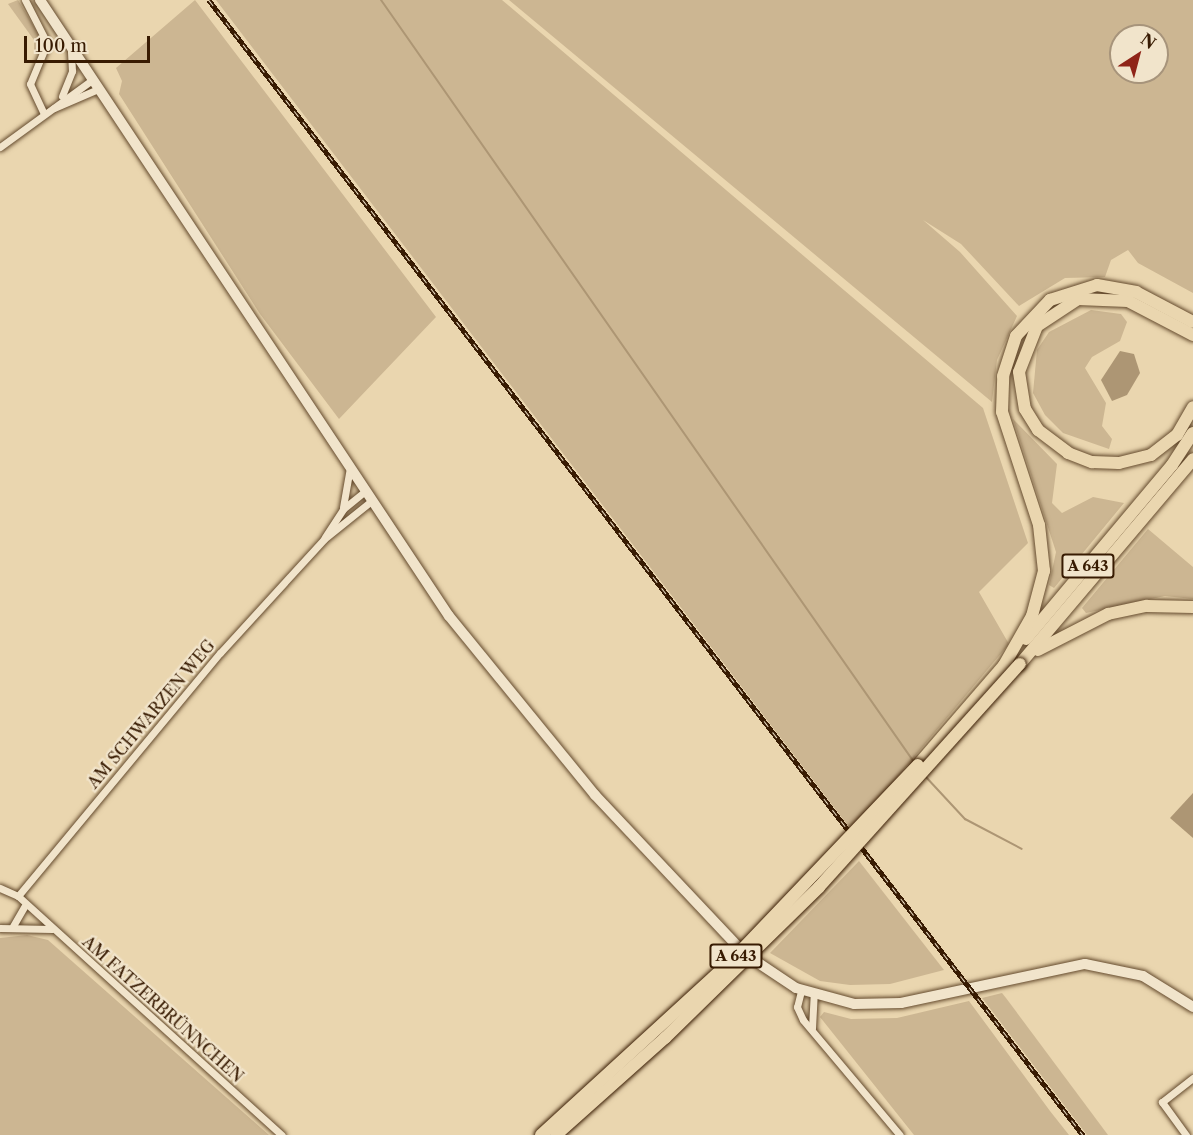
<!DOCTYPE html>
<html>
<head>
<meta charset="utf-8">
<style>
  body { margin:0 }
  #map { position:relative; width:1193px; height:1135px; overflow:hidden; background:#ead6af; font-family:"Libre Caslon Text",serif }
  div>[style] { position:absolute }
  [style*='--x'] { left:calc(var(--x)*1px); top:calc(var(--y)*1px); width:calc(var(--w)*1px); rotate:calc(var(--a)*1deg) }
  .green>* { inset:0; background:#ccb692 }
  .water>* { inset:0; background:#ad9674 }
  .stream>* { height:2px; margin:-1px; padding:0 1px; transform-origin:1px; border-radius:1px; background:#ad9674 }
  .roads { filter:drop-shadow(0 0 2px #644a2d) drop-shadow(0 0 2px #644a2d) }
  .street>* { height:7px; margin:-3.5px; padding:0 3.5px; transform-origin:3.5px; border-radius:3.5px; background:#f1e4cb }
  .secondary>* { height:10px; margin:-5px; padding:0 5px; transform-origin:5px; border-radius:5px; background:#f1e4cb }
  .highway>* { height:12px; margin:-6px; padding:0 6px; transform-origin:6px; border-radius:6px; background:#ead6af }
  .rail>* { height:4.5px; margin-top:-2.25px; transform-origin:0; background:repeating-linear-gradient(90deg,#f1e4cb 0 7px,#381b02 0 14px); box-sizing:border-box; border-block:2px solid #381b02 }
  .bridges { filter:drop-shadow(0 0 2px #381b02) drop-shadow(0 0 2px #381b02) }
  .highway-bridge>* { height:12px; margin:-6px; padding:0 6px; transform-origin:6px; border-radius:6px; background:#ead6af }
  span { translate:-50% -50%; white-space:nowrap; text-align:center; line-height:1.15; -webkit-text-stroke:4.5px #f1e4cb; paint-order:stroke }
  .shield-label span { padding:2px 4px; background:#f1e4cb; border:2px solid; border-radius:4px; -webkit-text-stroke-width:0 }
  .shield-label { font-size:15px; color:#381b02; font-weight:700 }
  .street-label { font-size:16px; color:#381b02 }
  .north { position:absolute; left:1109px; top:24px; width:60px; height:60px; box-sizing:border-box; background:#f1e4cb; border:2px solid #a7947b; border-radius:50%; rotate:36deg; font-size:16px; font-weight:700; line-height:24px; text-align:center; color:#381b02 }
  .north::after { content:''; display:block; margin:auto; width:21px; height:27px; background:#8f2418; clip-path:polygon(50% 0,100% 100%,50% 72%,0 100%) }
  .scale { position:absolute; left:24px; top:36px; width:126px; height:27px; box-sizing:border-box; border:3px solid #381b02; border-top:0; padding-left:8px; font-size:18px; line-height:21px; white-space:nowrap; color:#381b02; -webkit-text-stroke:4px #f1e4cb; paint-order:stroke }
</style>
</head>
<body>
<div id="map">
  <div class="green">
    <i style="clip-path:polygon(18px 0,39px 35px,40px 49px,34px 51px,34px 40px,8px 4px)"></i>
    <i style="clip-path:polygon(195px 0,436px 317px,339px 419px,260px 314px,119px 94px,122px 81px,116px 68px)"></i>
    <i style="clip-path:polygon(216px 0,502px 0,983px 408px,1028px 543px,979px 592px,1009px 644px,852px 831px)"></i>
    <i style="clip-path:polygon(evenodd,509px 0,1193px 0,1193px 293px,1138px 263px,1128px 250px,1111px 260px,1105px 277px,1065px 278px,1019px 306px,961px 244px,923px 220px,960px 252px,1017px 316px,997px 360px,992px 402px,509px 0,1121px 36px,1157px 36px,1157px 72px,1121px 72px,1121px 36px)"></i>
    <i style="clip-path:polygon(1091px 310px,1121px 314px,1127px 322px,1120px 341px,1092px 357px,1085px 368px,1106px 403px,1102px 426px,1112px 439px,1109px 449px,1063px 433px,1045px 415px,1033px 393px,1037px 350px,1049px 332px)"></i>
    <i style="clip-path:polygon(1013px 419px,1057px 464px,1052px 503px,1062px 513px,1093px 497px,1124px 503px,1054px 588px,1049px 585px,1056px 552px)"></i>
    <i style="clip-path:polygon(1148px 529px,1193px 567px,1193px 599px,1165px 596px,1086px 613px,1082px 608px)"></i>
    <i style="clip-path:polygon(859px 861px,944px 970px,890px 984px,850px 985px,820px 981px,770px 953px)"></i>
    <i style="clip-path:polygon(27px 935px,48px 940px,269px 1135px,0 1135px,0 938px)"></i>
    <i style="clip-path:polygon(1002px 993px,1006px 998px,1108px 1135px,1087px 1135px,982px 998px)"></i>
    <i style="clip-path:polygon(969px 1001px,1050px 1111px,1069px 1135px,914px 1135px,820px 1017px,824px 1012px,851px 1019px,897px 1018px)"></i>
  </div>
  <div class="water">
    <i style="clip-path:polygon(1120px 351px,1134px 354px,1140px 373px,1127px 395px,1112px 401px,1101px 380px)"></i>
    <i style="clip-path:polygon(1193px 793px,1193px 838px,1170px 818px)"></i>
  </div>
  <div class="stream">
    <i style="--x:381;--y:0;--w:930;--a:55.03"></i>
    <i style="--x:925;--y:776;--w:59;--a:47.1"></i>
    <i style="--x:965;--y:819;--w:64;--a:27.8"></i>
  </div>
  <div class="roads">
    <div class="street">
      <i style="--x:25;--y:0;--w:48;--a:62.9"></i>
      <i style="--x:47;--y:43;--w:44;--a:112.5"></i>
      <i style="--x:30;--y:84;--w:31;--a:65"></i>
      <i style="--x:62;--y:96;--w:27;--a:-68"></i>
      <i style="--x:72;--y:71;--w:22;--a:-93"></i>
      <i style="--x:54;--y:108;--w:48;--a:-23.4"></i>
      <i style="--x:0;--y:147;--w:114;--a:-36.1"></i>
      <i style="--x:343;--y:507;--w:36;--a:-80"></i>
      <i style="--x:325;--y:537;--w:33;--a:-57"></i>
      <i style="--x:343;--y:509;--w:26;--a:-39"></i>
      <i style="--x:0;--y:888;--w:20;--a:24"></i>
      <i style="--x:18;--y:896;--w:356;--a:42.2"></i>
      <i style="--x:18;--y:896;--w:316;--a:-50.3"></i>
      <i style="--x:220;--y:653;--w:154;--a:-47.6"></i>
      <i style="--x:324;--y:539;--w:59;--a:-38.8"></i>
      <i style="--x:13;--y:926;--w:24;--a:-60"></i>
      <i style="--x:0;--y:928;--w:52;--a:1.1"></i>
      <i style="--x:801;--y:991;--w:16;--a:104"></i>
      <i style="--x:797;--y:1007;--w:14;--a:65"></i>
      <i style="--x:803;--y:1020;--w:150;--a:49.9"></i>
      <i style="--x:812;--y:1028;--w:33;--a:-87"></i>
      <i style="--x:1186;--y:1135;--w:41;--a:-126"></i>
      <i style="--x:1162;--y:1102;--w:39;--a:-38"></i>
    </div>
    <div class="secondary">
      <i style="--x:40;--y:0;--w:739;--a:56.42"></i>
      <i style="--x:449;--y:616;--w:231;--a:50.8"></i>
      <i style="--x:595;--y:795;--w:219;--a:46.7"></i>
      <i style="--x:745;--y:954;--w:61;--a:33.7"></i>
      <i style="--x:796;--y:988;--w:60;--a:15.4"></i>
      <i style="--x:854;--y:1004;--w:47;--a:-1.2"></i>
      <i style="--x:901;--y:1003;--w:188;--a:-12"></i>
      <i style="--x:1085;--y:964;--w:59;--a:11.7"></i>
      <i style="--x:1143;--y:976;--w:59;--a:31.8"></i>
    </div>
    <div class="highway">
      <i style="--x:1193;--y:335;--w:73;--a:-152.4"></i>
      <i style="--x:1128;--y:301;--w:50;--a:-177.7"></i>
      <i style="--x:1078;--y:299;--w:49;--a:146.6"></i>
      <i style="--x:1037;--y:326;--w:49;--a:111.4"></i>
      <i style="--x:1019;--y:372;--w:37;--a:81"></i>
      <i style="--x:1025;--y:409;--w:25;--a:58"></i>
      <i style="--x:1038;--y:430;--w:38;--a:37"></i>
      <i style="--x:1068;--y:453;--w:26;--a:21"></i>
      <i style="--x:1092;--y:462;--w:27;--a:2"></i>
      <i style="--x:1119;--y:463;--w:33;--a:-14"></i>
      <i style="--x:1151;--y:455;--w:33;--a:-38"></i>
      <i style="--x:1177;--y:435;--w:32;--a:-60"></i>
      <i style="--x:1026;--y:639;--w:227;--a:-50"></i>
      <i style="--x:1172;--y:465;--w:38;--a:-57"></i>
      <i style="--x:1038;--y:650;--w:79;--a:-27.2"></i>
      <i style="--x:1108;--y:614;--w:40;--a:-12"></i>
      <i style="--x:1147;--y:606;--w:46;--a:1.2"></i>
      <i style="--x:1020;--y:664;--w:268;--a:-49.8"></i>
      <i style="--x:1003;--y:667;--w:59;--a:-60.4"></i>
      <i style="--x:1032;--y:616;--w:47;--a:-75.1"></i>
      <i style="--x:1044;--y:571;--w:46;--a:-96.2"></i>
      <i style="--x:1039;--y:525;--w:119;--a:-108.1"></i>
      <i style="--x:1002;--y:412;--w:36;--a:-88"></i>
      <i style="--x:1003;--y:376;--w:42;--a:-72"></i>
      <i style="--x:1016;--y:336;--w:50;--a:-46.6"></i>
      <i style="--x:1050;--y:300;--w:49;--a:-17.7"></i>
      <i style="--x:1097;--y:285;--w:40;--a:10"></i>
      <i style="--x:1136;--y:292;--w:64;--a:27.8"></i>
      <i style="--x:918;--y:765;--w:136;--a:-49.2"></i>
    </div>
  </div>
  <div class="rail">
    <i style="--x:209;--y:0;--w:1433;--a:52.4"></i>
  </div>
  <div class="bridges">
    <div class="highway-bridge">
      <i style="--x:541;--y:1135;--w:263;--a:-42.5"></i>
      <i style="--x:735;--y:957;--w:265;--a:-46.4"></i>
      <i style="--x:556;--y:1135;--w:146;--a:-41.7"></i>
      <i style="--x:665;--y:1038;--w:216;--a:-44.4"></i>
      <i style="--x:819;--y:887;--w:300;--a:-48"></i>
    </div>
  </div>
  <div class="shield-label">
    <span style="left:1088px;top:566px">A 643</span>
    <span style="left:736px;top:956px">A 643</span>
  </div>
  <div class="street-label">
    <span style="left:151px;top:714px;rotate:-50deg">AM SCHWARZEN WEG</span>
    <span style="left:163px;top:1009px;rotate:42deg">AM FATZERBRÜNNCHEN</span>
  </div>
  <div class="north">N</div>
  <div class="scale">100 m</div>
</div>
</body>
</html>
